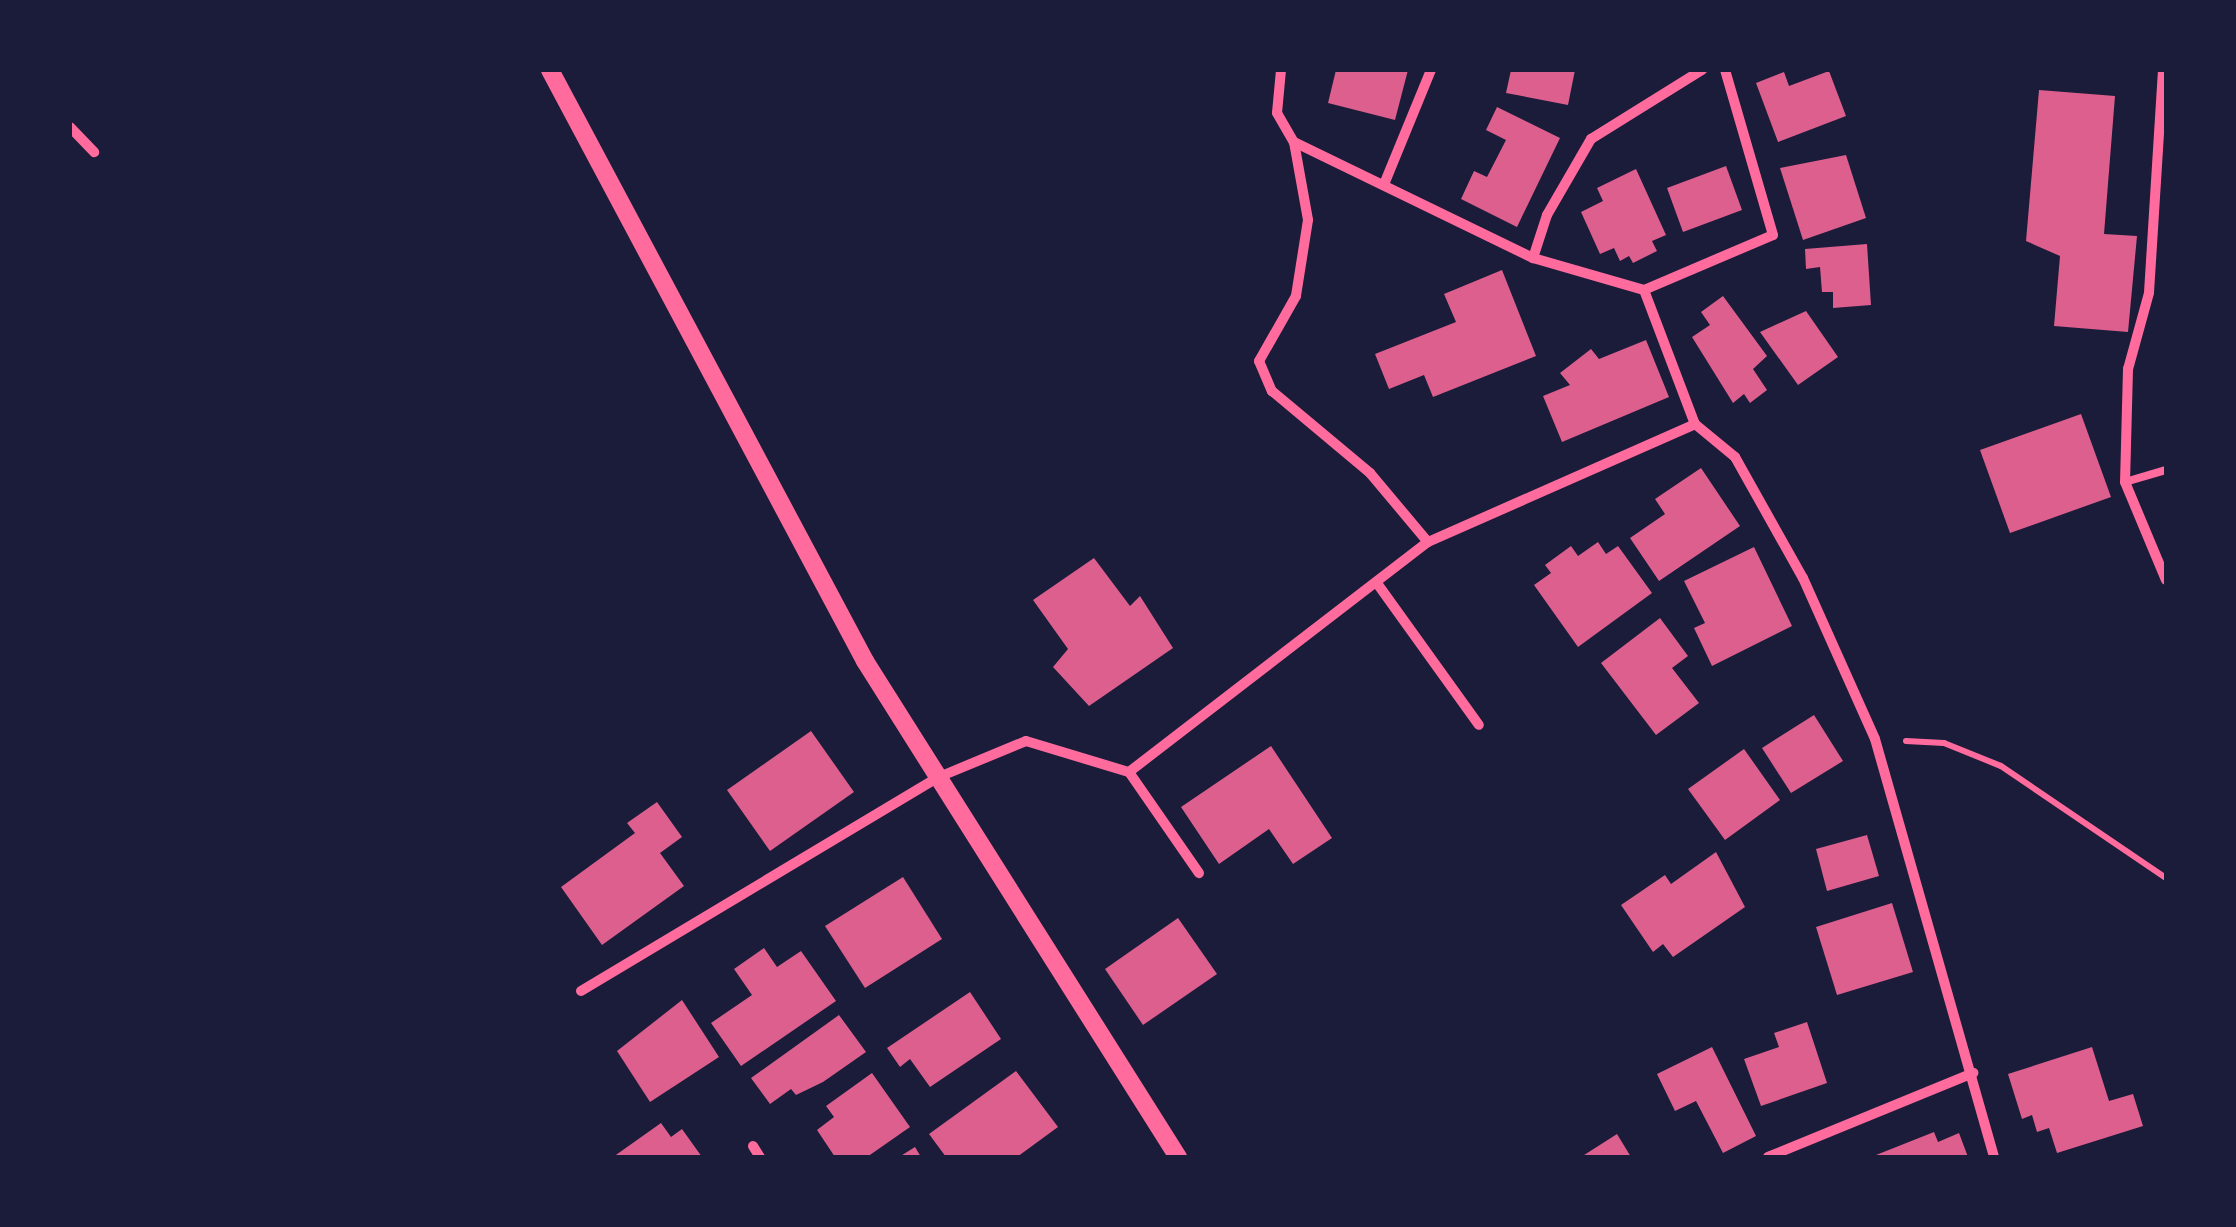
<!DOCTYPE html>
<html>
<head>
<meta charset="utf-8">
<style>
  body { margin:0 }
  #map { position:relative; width:2236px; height:1227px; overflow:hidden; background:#1b1b3a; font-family:"Space Grotesk",sans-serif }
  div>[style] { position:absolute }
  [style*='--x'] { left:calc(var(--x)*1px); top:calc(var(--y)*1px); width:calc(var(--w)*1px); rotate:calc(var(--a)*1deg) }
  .building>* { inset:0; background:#dd5f8e }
  .path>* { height:6px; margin:-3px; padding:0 3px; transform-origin:3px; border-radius:3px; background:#ff6b9d }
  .service>* { height:8px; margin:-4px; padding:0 4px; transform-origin:4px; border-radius:4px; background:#ff6b9d }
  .minor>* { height:10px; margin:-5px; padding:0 5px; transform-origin:5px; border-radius:5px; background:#ff6b9d }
  .tertiary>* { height:18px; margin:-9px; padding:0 9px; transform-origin:9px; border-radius:9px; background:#ff6b9d }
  span { translate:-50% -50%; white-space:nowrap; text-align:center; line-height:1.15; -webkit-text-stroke:10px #1b1b3a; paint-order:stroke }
  .frame { position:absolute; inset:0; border:72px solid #1b1b3a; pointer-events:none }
</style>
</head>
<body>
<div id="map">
  <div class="building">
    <i style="clip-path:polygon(1336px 70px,1408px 70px,1395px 120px,1328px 103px)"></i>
    <i style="clip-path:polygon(1511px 70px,1575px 70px,1568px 105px,1506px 93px)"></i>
    <i style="clip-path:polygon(1829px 71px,1846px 116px,1778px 142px,1756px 83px,1784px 72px,1789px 86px)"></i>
    <i style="clip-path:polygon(2039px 90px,2115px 96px,2104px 234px,2137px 236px,2128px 332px,2054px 326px,2060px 256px,2026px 241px)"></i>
    <i style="clip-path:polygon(1497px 107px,1560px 138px,1517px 227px,1461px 199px,1474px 171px,1487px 177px,1506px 140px,1486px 130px)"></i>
    <i style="clip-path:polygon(1846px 155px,1866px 218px,1803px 240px,1780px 168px)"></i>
    <i style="clip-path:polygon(1726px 166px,1742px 210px,1683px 232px,1667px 188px)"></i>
    <i style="clip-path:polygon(1636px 169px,1666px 235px,1652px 241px,1657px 251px,1633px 263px,1629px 256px,1620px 261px,1614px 248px,1600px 254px,1581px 212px,1603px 201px,1597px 188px)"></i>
    <i style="clip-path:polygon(1867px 244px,1871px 305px,1833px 308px,1833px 292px,1822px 292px,1820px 267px,1806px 269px,1805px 249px)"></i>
    <i style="clip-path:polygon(1502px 270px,1536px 356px,1433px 397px,1424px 375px,1389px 389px,1375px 354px,1456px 322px,1444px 294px)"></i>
    <i style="clip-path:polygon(1723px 296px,1767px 356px,1753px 369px,1767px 390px,1750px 403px,1744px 394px,1733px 403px,1692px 337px,1710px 325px,1701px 312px)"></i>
    <i style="clip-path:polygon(1806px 311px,1838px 357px,1798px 385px,1760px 332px)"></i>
    <i style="clip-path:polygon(1646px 340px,1669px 397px,1562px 442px,1543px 396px,1570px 385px,1560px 373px,1591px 349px,1599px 359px)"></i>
    <i style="clip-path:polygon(2081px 414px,2111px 497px,2010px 533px,1980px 450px)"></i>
    <i style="clip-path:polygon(1701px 468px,1740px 526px,1659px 581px,1630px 538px,1665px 514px,1655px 499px)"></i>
    <i style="clip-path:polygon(1598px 542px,1606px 554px,1618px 546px,1652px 593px,1578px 647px,1534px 585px,1551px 573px,1545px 565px,1571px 546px,1578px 556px)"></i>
    <i style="clip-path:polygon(1754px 547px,1792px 626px,1712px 666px,1694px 628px,1705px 623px,1684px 581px)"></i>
    <i style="clip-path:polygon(1094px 558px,1130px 606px,1140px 596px,1173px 648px,1089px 706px,1053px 667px,1068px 649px,1033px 600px)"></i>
    <i style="clip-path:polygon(1660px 618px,1688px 656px,1672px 668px,1699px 703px,1656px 735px,1601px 663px)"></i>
    <i style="clip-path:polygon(1814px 715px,1843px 761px,1791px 793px,1762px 748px)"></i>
    <i style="clip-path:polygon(811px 731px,854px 792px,770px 851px,727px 790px)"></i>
    <i style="clip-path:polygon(1271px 746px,1332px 838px,1293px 864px,1269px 829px,1219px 864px,1181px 807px)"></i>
    <i style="clip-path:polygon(1744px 749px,1780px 800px,1725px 840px,1688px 789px)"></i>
    <i style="clip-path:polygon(657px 802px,682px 837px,660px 853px,684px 886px,602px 945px,561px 887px,635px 833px,627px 823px)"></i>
    <i style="clip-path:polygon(1867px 835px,1879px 876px,1827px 891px,1816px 849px)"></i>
    <i style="clip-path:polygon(1716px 852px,1745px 907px,1673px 957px,1663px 944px,1653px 952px,1621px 905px,1665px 875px,1671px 884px)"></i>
    <i style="clip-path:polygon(903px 877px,942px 939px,865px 988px,825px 926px)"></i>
    <i style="clip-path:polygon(1892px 903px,1913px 972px,1837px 995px,1816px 927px)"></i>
    <i style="clip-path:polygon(1178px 918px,1217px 974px,1143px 1025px,1105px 969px)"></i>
    <i style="clip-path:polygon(764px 948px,777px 967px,801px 951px,836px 1001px,741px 1066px,711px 1023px,752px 995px,734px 969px)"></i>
    <i style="clip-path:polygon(970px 992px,1001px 1039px,930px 1087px,910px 1059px,900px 1067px,887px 1048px)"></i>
    <i style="clip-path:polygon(682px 1000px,719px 1057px,650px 1102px,617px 1051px)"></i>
    <i style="clip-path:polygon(839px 1015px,866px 1052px,823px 1082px,796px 1095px,791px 1089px,770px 1104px,751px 1078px)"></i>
    <i style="clip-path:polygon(1807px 1022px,1827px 1083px,1761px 1106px,1744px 1059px,1779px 1047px,1774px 1033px)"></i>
    <i style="clip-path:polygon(1712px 1047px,1756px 1136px,1723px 1153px,1696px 1101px,1675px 1111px,1657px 1074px)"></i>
    <i style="clip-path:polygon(2092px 1047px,2109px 1101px,2133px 1094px,2143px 1126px,2057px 1153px,2049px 1128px,2037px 1132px,2032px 1115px,2022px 1119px,2008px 1074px)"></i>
    <i style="clip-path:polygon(1016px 1071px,1058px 1127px,1017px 1157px,946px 1157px,929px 1134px)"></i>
    <i style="clip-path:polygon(872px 1073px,910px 1127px,867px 1157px,835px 1157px,817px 1130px,834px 1117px,826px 1106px)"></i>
    <i style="clip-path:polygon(661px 1123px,671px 1137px,682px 1129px,702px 1157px,613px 1157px)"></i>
    <i style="clip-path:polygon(1934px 1132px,1938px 1142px,1959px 1133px,1968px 1157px,1871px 1157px)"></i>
    <i style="clip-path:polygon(1617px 1134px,1631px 1157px,1581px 1157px)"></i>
    <i style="clip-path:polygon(915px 1147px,921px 1157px,899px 1157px)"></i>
  </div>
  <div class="path">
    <i style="--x:1906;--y:741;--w:38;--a:3"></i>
    <i style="--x:1944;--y:743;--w:61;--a:22"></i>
    <i style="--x:2001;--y:766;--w:199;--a:34.2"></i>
  </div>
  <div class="service">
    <i style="--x:2125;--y:482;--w:43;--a:-16.3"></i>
  </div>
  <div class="minor">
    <i style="--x:1281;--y:70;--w:43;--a:95.3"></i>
    <i style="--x:1277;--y:113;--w:34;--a:60"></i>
    <i style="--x:1294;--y:142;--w:266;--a:25.9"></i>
    <i style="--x:1533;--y:258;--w:116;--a:16.1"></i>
    <i style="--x:1644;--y:290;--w:143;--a:69.2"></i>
    <i style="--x:2163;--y:70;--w:223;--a:93.6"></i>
    <i style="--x:2149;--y:293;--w:79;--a:105.4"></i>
    <i style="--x:2128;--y:369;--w:113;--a:91.5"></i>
    <i style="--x:2125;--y:482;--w:106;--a:67.3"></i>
    <i style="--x:70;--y:127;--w:35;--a:46"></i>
    <i style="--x:1294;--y:142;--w:79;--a:79.8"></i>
    <i style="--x:1308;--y:220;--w:77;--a:99"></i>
    <i style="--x:1296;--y:296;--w:75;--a:119.6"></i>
    <i style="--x:1259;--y:361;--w:33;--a:67"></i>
    <i style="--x:1272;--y:391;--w:128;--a:39.9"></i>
    <i style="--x:1370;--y:473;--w:90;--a:50"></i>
    <i style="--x:1385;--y:182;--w:121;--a:-67.7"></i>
    <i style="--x:1533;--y:258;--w:45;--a:-72"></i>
    <i style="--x:1547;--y:215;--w:88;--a:-59.9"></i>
    <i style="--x:1591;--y:139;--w:131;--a:-31.9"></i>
    <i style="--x:1644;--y:290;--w:140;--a:-23.1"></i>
    <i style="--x:1773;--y:235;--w:172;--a:-106.2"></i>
    <i style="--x:1379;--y:586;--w:171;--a:54.3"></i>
    <i style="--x:1129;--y:772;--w:123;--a:55.3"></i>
    <i style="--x:581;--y:991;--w:417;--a:-30.9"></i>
    <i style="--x:939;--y:777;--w:94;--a:-22.5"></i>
    <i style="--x:1026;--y:741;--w:108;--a:16.8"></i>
    <i style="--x:1129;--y:772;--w:377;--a:-37.6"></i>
    <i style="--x:1428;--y:542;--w:292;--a:-23.8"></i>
    <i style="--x:1695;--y:424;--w:52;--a:39.5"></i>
    <i style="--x:1735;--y:457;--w:139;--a:60.7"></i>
    <i style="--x:1803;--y:578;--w:176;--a:65.9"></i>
    <i style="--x:1875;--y:739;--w:435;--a:74.1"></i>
    <i style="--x:753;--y:1146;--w:13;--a:58"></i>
    <i style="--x:1768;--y:1157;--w:222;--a:-22.3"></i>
  </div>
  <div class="tertiary">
    <i style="--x:550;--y:70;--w:670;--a:61.94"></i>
    <i style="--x:865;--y:661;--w:587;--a:57.75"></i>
  </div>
  <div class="frame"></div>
</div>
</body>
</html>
